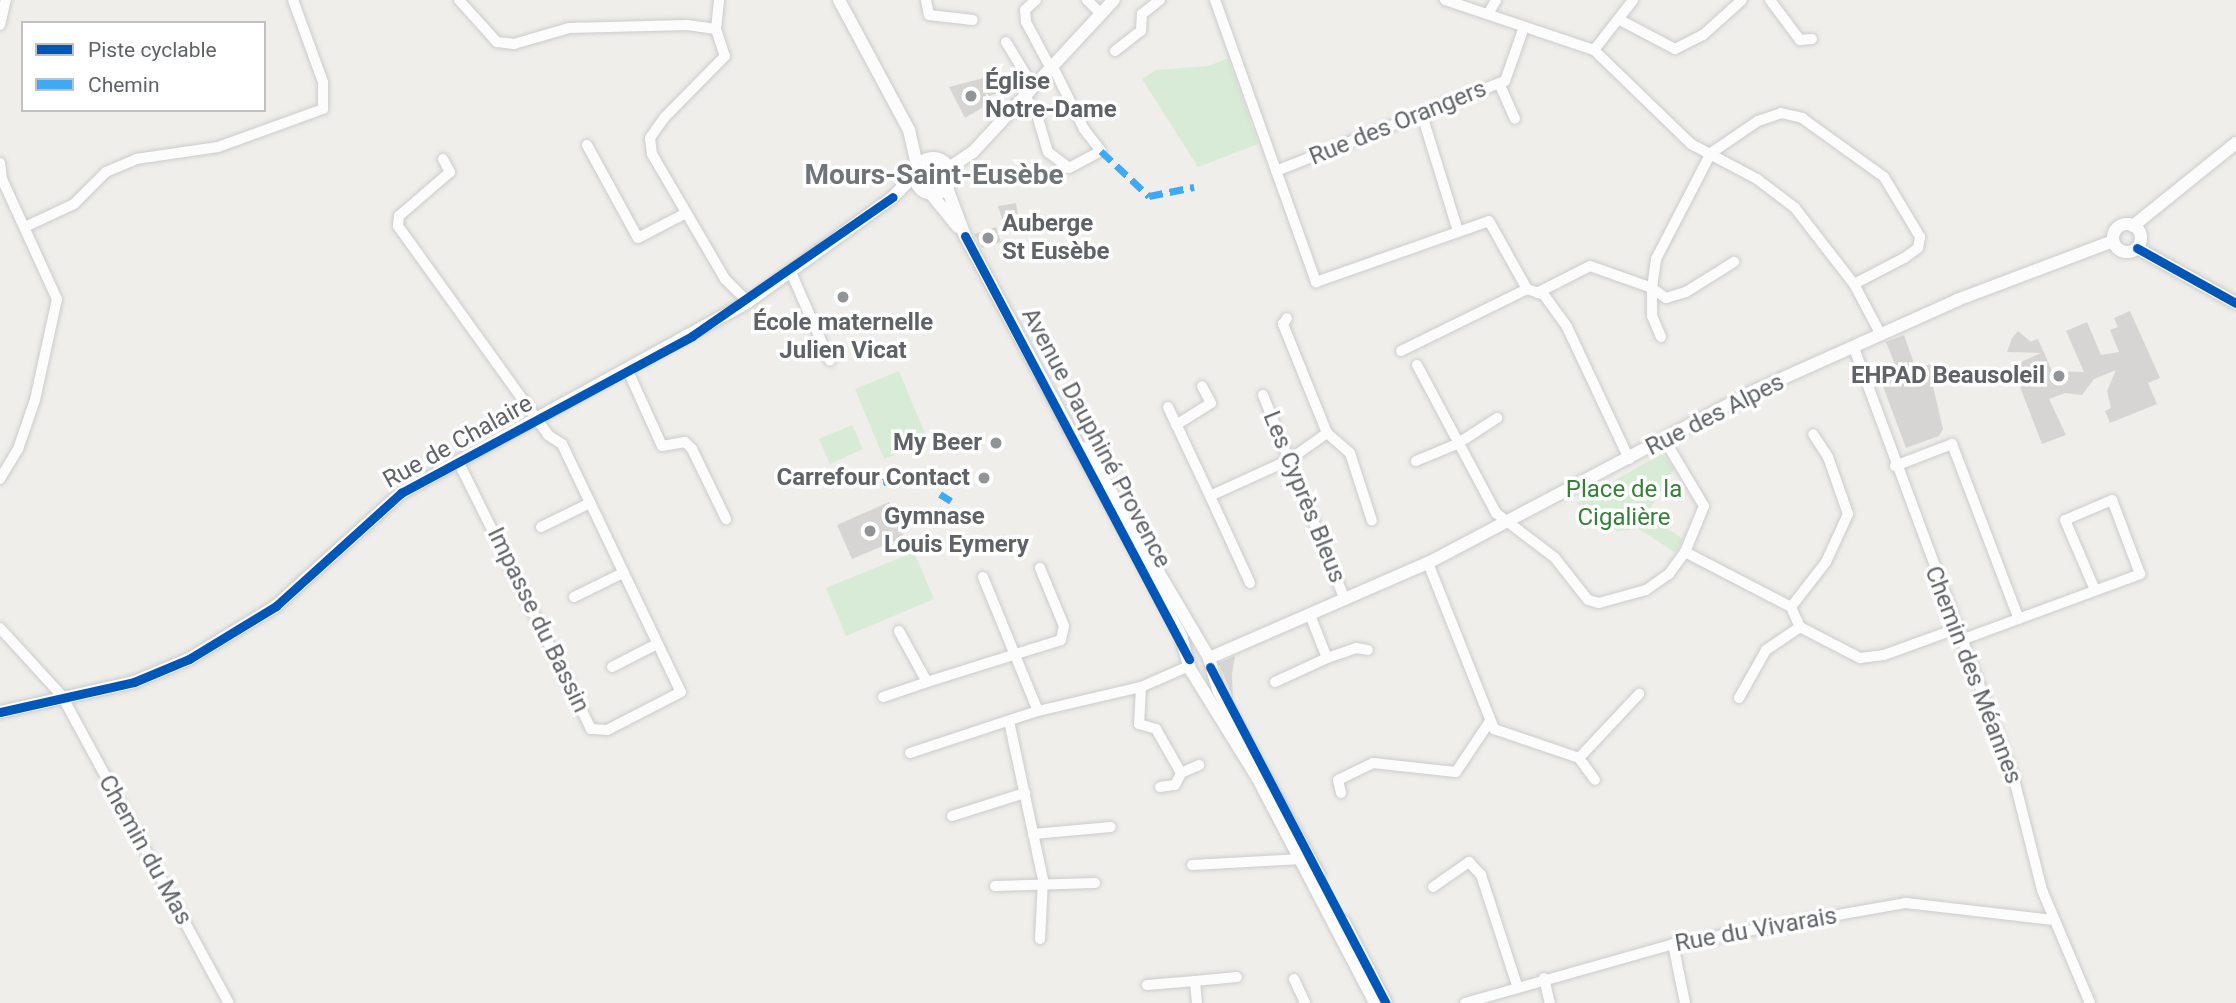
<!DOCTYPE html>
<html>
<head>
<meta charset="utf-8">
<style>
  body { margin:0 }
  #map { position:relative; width:2236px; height:1003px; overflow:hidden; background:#efeeea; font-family:Roboto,sans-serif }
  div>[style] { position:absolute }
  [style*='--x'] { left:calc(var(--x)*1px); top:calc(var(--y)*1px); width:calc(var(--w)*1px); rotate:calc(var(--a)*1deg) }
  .green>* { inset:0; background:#d8ebd6 }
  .building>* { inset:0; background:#d6d5d3 }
  .roads { filter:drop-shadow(0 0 2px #cbcccc) drop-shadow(0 0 2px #cbcccc) }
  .street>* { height:10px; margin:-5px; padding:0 5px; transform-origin:5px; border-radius:5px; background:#fdfcfc }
  .secondary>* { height:12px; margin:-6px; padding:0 6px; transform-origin:6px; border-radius:6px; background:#fdfcfc }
  .secondary>.ring { margin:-6px; padding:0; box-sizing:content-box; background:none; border:12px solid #fdfcfc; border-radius:50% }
  .quiet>* { height:7px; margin-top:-3.5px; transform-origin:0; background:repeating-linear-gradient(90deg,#3fa9f5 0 14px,transparent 0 21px) }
  .cycleway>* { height:9px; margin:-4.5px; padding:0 4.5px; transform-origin:4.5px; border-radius:4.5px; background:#0057b8 }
  .dots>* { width:19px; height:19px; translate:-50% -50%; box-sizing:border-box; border:4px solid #fff; border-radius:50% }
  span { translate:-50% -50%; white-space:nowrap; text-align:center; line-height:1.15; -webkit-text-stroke:7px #fff; paint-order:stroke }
  .poi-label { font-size:24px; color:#5f6368; font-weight:700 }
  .left { translate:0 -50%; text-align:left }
  .right { translate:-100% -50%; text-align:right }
  .street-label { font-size:24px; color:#5f6368 }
  .park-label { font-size:24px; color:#348238 }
  .quarter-label { font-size:28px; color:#70757a; font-weight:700 }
  .legend { position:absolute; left:21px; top:21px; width:245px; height:91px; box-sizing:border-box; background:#fff; border:2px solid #bfc1c3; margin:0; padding:9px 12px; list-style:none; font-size:21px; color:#5f6368 }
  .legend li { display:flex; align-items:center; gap:14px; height:35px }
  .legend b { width:35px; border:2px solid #bfc1c3 }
</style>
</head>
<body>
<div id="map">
  <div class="green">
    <i style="clip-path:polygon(1228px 58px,1258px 144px,1198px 167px,1142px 79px,1156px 70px,1209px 66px)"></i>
    <i style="clip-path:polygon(899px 371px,928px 441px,884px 459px,855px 389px)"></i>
    <i style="clip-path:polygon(852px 425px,863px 449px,830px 464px,819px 439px)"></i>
    <i style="clip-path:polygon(1662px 453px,1674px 469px,1647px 514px,1683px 539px,1676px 553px,1639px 529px,1617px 531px,1576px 503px)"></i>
    <i style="clip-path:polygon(914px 552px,934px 599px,846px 636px,826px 588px)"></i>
  </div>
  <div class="building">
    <i style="clip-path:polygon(1003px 73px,1009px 89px,984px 98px,982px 108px,965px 118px,949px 87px)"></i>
    <i style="clip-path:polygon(1016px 203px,1018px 216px,1002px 219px,998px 206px)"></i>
    <i style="clip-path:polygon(996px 227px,1001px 242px,982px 248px,974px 234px)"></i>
    <i style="clip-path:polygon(2130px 311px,2160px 378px,2148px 383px,2157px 404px,2110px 423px,2105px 411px,2111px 408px,2107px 391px,2116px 370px,2094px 379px,2082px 395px,2065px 393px,2049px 399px,2066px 435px,2042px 444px,2012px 366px,2041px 353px,2007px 352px,2012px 338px,2018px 331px,2031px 342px,2038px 339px,2052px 371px,2084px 372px,2066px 331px,2087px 322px,2101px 355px,2119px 352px,2110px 330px,2118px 327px,2114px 318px)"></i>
    <i style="clip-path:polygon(1904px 335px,1916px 369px,1937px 362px,1942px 374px,1931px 378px,1943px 429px,1939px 436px,1906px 448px,1881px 381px,1899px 374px,1886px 342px)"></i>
    <i style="clip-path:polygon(889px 502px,904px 537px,852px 559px,837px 525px)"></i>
    <i style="clip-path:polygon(1235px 656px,1232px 674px,1233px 699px,1219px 663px)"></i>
  </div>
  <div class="roads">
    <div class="street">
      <i style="--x:459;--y:0;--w:57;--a:47.9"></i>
      <i style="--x:497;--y:42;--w:17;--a:7"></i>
      <i style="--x:514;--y:44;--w:57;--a:-16.2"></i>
      <i style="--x:569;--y:28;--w:118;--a:-1.5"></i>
      <i style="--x:687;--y:25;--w:29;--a:8"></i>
      <i style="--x:716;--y:29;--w:28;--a:72"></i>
      <i style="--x:725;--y:56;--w:87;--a:134.5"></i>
      <i style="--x:664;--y:118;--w:24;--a:125"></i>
      <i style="--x:650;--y:138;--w:16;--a:83"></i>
      <i style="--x:652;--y:154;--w:145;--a:59.7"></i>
      <i style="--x:725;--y:279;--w:33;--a:45"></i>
      <i style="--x:926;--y:0;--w:15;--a:79"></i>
      <i style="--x:929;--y:15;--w:44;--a:6.5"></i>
      <i style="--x:1036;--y:0;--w:15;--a:138"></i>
      <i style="--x:1025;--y:10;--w:12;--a:85"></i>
      <i style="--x:1026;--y:22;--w:51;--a:61.9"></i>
      <i style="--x:1087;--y:0;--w:18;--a:45"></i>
      <i style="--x:1215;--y:0;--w:300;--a:70.3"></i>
      <i style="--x:1316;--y:282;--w:183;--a:-19.4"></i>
      <i style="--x:1489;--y:221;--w:78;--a:60.8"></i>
      <i style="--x:1527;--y:289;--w:18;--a:19"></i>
      <i style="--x:1544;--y:295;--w:39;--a:54"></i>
      <i style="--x:1567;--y:327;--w:146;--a:64.8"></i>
      <i style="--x:1445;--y:0;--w:157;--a:18.6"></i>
      <i style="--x:1594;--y:50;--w:135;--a:44.1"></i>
      <i style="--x:1691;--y:144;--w:75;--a:27.9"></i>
      <i style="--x:1757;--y:179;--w:48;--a:37.3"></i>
      <i style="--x:1795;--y:208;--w:96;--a:52.2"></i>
      <i style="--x:1854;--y:284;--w:58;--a:62.1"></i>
      <i style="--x:1770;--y:0;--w:50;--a:53.1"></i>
      <i style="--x:1800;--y:40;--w:12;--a:-5"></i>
      <i style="--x:1488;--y:14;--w:16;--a:-60"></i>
      <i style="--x:1620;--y:20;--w:62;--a:27.8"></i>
      <i style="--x:1675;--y:49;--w:31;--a:-27"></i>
      <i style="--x:1703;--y:35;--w:52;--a:-41.9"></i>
      <i style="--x:0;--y:25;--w:26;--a:-77"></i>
      <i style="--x:716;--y:29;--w:29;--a:-84"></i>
      <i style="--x:1006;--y:42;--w:50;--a:58.8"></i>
      <i style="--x:1594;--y:50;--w:63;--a:-52"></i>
      <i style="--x:1115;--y:51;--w:33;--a:-38"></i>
      <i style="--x:1141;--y:31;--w:17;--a:-87"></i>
      <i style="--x:1142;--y:14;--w:23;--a:-38"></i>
      <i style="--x:1499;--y:83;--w:39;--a:66"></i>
      <i style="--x:1024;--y:95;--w:21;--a:55"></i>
      <i style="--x:1036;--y:112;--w:42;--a:73.3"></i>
      <i style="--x:1048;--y:152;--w:26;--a:37"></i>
      <i style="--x:1069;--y:168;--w:36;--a:-28"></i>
      <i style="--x:1101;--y:151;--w:28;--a:-128"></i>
      <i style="--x:1084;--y:129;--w:72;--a:-116.6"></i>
      <i style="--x:1422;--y:115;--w:121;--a:72.8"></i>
      <i style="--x:587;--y:145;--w:106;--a:61.3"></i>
      <i style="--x:638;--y:238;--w:54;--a:-27.5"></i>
      <i style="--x:443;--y:159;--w:15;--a:62"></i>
      <i style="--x:450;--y:172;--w:67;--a:139.2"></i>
      <i style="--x:399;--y:216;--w:10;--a:96"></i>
      <i style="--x:398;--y:226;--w:257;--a:54.3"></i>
      <i style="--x:548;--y:435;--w:17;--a:33"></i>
      <i style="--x:562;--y:444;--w:275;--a:64.4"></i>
      <i style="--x:681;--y:692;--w:83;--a:152.8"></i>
      <i style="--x:607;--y:730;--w:16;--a:-176"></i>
      <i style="--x:591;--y:729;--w:299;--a:-116.4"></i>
      <i style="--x:0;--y:163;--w:16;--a:83"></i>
      <i style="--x:2;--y:179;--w:132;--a:65.4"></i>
      <i style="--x:57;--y:299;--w:103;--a:102.3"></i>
      <i style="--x:35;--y:400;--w:52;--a:109.1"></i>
      <i style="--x:18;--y:449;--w:35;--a:121"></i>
      <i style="--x:1276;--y:171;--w:246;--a:-21.5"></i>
      <i style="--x:1505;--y:81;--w:57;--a:-70.6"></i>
      <i style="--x:27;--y:226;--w:52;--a:-25.1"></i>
      <i style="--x:74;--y:204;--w:45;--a:-45"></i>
      <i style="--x:106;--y:172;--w:33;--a:-23"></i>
      <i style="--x:136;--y:159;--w:83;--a:-8.3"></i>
      <i style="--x:218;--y:147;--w:112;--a:-19.9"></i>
      <i style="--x:323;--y:109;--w:27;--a:-90"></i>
      <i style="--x:323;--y:82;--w:87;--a:-110.1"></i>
      <i style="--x:790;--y:270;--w:99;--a:66.3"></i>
      <i style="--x:1537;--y:293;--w:59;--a:-27"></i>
      <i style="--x:1590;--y:266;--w:66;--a:19.5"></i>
      <i style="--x:1652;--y:288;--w:29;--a:-82"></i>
      <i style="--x:1656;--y:259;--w:119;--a:-62.6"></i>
      <i style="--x:1711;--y:153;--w:57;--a:-34.2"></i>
      <i style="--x:1758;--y:121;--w:24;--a:-19"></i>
      <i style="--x:1781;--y:113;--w:22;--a:13"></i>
      <i style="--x:1802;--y:118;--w:101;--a:35.7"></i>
      <i style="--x:1884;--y:177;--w:70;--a:59"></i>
      <i style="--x:1920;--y:237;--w:11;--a:100"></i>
      <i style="--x:1918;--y:248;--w:17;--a:144"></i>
      <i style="--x:1904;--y:258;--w:56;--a:152.5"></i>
      <i style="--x:1661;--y:337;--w:23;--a:-113"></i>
      <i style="--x:1652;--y:316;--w:28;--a:-90"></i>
      <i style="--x:1652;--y:288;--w:17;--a:36"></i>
      <i style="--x:1666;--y:298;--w:21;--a:-17"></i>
      <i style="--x:1686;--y:292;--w:57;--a:-32"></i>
      <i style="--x:1854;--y:348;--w:456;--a:69.6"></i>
      <i style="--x:2013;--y:775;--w:119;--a:75.8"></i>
      <i style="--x:2042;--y:890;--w:123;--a:67"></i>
      <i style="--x:1401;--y:351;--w:140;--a:-26.2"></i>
      <i style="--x:1417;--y:365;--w:168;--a:61.9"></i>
      <i style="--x:1496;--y:513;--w:74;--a:37.3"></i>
      <i style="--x:1555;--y:558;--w:53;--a:51.8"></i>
      <i style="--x:1588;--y:600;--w:11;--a:15"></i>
      <i style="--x:1599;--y:603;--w:49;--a:-15.5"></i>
      <i style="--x:1646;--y:590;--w:28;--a:-35"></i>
      <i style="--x:1669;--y:574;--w:27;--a:-54"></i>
      <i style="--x:1685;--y:552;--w:119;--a:27.4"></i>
      <i style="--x:1791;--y:607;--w:22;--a:66"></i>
      <i style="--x:1800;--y:627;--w:68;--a:27.3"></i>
      <i style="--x:1860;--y:658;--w:24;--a:-7"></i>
      <i style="--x:1884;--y:655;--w:77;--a:-19.9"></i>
      <i style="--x:628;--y:371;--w:82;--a:65.6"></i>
      <i style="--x:662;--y:446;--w:23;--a:-10"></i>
      <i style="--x:685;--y:442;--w:10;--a:45"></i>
      <i style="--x:692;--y:449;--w:78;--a:64.1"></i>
      <i style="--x:1263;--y:395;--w:221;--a:68.2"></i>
      <i style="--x:1168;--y:407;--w:98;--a:64.7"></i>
      <i style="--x:1176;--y:425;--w:41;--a:-32.2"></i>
      <i style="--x:1211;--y:403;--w:19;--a:-118"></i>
      <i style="--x:1327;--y:433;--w:30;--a:41"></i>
      <i style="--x:1350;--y:453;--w:71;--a:72.1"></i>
      <i style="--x:1664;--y:439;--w:78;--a:59.2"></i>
      <i style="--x:1704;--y:506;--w:50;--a:112.4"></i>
      <i style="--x:1416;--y:461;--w:44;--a:-22.5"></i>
      <i style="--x:1457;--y:444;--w:48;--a:-33"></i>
      <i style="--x:1895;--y:466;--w:61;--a:-21.1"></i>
      <i style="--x:1952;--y:444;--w:187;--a:69.1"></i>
      <i style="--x:541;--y:527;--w:55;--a:-26.1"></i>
      <i style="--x:1428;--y:563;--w:179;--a:68.3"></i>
      <i style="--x:1494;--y:729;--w:90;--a:18.8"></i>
      <i style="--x:1579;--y:758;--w:88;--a:-46.8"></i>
      <i style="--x:983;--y:577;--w:145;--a:67.7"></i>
      <i style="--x:1250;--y:583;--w:96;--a:-114.7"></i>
      <i style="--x:1210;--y:496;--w:87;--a:-24.5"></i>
      <i style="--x:1289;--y:460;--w:47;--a:-35.4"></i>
      <i style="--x:1327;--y:433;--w:118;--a:-112"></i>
      <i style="--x:1283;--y:324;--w:7;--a:-56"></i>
      <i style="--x:574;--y:597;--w:55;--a:-26.1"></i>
      <i style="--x:1791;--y:607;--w:57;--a:-52.1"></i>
      <i style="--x:1826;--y:562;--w:53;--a:-65.4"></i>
      <i style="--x:1848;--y:514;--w:60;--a:-109.3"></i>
      <i style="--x:1828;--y:457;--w:27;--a:-123"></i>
      <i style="--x:1310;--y:615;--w:46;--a:68.4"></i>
      <i style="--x:1327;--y:658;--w:31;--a:-19"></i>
      <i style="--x:1356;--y:648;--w:12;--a:9"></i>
      <i style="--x:0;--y:628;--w:92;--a:47.6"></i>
      <i style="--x:62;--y:696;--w:349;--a:61.5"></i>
      <i style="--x:899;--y:631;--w:58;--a:61.2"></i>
      <i style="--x:927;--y:682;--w:140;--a:-17.4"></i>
      <i style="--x:1061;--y:640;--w:14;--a:-78"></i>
      <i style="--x:1064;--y:626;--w:63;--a:-112.5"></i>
      <i style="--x:1961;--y:640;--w:191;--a:-20.2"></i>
      <i style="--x:2140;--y:574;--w:79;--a:-110.7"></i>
      <i style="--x:2112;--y:500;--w:51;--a:156.9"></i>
      <i style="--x:2065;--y:520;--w:76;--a:66.8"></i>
      <i style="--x:612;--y:667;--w:51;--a:-27.1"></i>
      <i style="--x:1275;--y:682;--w:57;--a:-24.8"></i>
      <i style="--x:1141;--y:687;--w:37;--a:93"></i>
      <i style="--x:1139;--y:724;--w:18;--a:16"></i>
      <i style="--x:1156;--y:729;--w:51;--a:60.4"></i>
      <i style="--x:883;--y:697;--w:46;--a:-18.8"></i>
      <i style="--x:1739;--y:698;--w:55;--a:-60.6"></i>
      <i style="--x:1766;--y:650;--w:41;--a:-34.1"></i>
      <i style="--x:1009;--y:721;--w:163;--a:77.9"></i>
      <i style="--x:1043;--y:880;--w:59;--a:92.9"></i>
      <i style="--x:910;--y:753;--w:135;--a:-18.2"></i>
      <i style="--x:1038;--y:711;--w:106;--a:-13.1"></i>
      <i style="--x:1141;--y:687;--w:52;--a:-23.6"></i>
      <i style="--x:1579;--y:758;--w:27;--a:54"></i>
      <i style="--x:1160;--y:787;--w:15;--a:-8"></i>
      <i style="--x:1175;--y:785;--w:13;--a:-63"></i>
      <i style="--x:1181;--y:773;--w:20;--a:-24"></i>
      <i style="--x:1341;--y:793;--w:13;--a:-103"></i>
      <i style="--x:1338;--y:780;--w:39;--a:-26"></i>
      <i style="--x:1373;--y:763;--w:83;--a:6.2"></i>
      <i style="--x:1456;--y:772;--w:61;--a:-56.3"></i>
      <i style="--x:952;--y:816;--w:77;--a:-17.5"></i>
      <i style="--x:1033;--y:834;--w:78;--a:-5.1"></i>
      <i style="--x:1192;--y:865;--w:110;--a:-3.1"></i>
      <i style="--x:995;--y:886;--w:100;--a:-1.7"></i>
      <i style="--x:1433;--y:887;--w:44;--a:-34.8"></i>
      <i style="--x:1469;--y:862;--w:18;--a:47"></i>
      <i style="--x:1481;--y:875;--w:116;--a:71.9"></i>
      <i style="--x:1673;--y:944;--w:60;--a:78.5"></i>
      <i style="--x:1544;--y:978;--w:26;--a:77"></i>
      <i style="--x:1294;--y:979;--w:26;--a:65"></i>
      <i style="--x:1195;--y:981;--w:42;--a:-5.4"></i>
      <i style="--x:1147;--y:985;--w:48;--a:-4.8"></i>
      <i style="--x:1195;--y:981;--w:22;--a:85"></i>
      <i style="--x:1465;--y:1003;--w:216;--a:-15.8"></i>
      <i style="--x:1673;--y:944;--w:237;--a:-10"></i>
      <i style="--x:1906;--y:903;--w:148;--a:6.6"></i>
    </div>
    <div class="secondary">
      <i style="--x:839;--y:0;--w:148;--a:61.7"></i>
      <i style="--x:909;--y:130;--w:37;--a:77"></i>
      <i class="ring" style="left:915px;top:158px;width:24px;height:24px"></i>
      <i style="--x:949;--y:168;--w:29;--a:-34"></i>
      <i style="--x:973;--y:152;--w:207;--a:-47.2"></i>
      <i style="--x:947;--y:188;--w:51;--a:69.4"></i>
      <i style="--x:965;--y:236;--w:455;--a:61.6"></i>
      <i style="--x:1181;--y:636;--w:34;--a:75"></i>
      <i style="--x:1190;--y:669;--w:127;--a:58.2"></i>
      <i style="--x:1257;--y:777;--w:255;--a:62.4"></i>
      <i style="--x:932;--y:195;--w:41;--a:50.9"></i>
      <i class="ring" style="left:2113px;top:224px;width:16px;height:16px"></i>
      <i style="--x:2133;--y:226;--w:132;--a:-38.9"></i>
      <i style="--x:2137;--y:248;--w:113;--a:29.1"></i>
      <i style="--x:1085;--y:448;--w:244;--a:59.4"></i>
      <i style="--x:1209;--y:658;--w:33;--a:74"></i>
      <i style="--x:1218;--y:690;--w:211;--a:61.4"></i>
      <i style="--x:1209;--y:658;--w:239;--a:-23.5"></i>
      <i style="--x:1428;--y:563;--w:369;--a:-27.8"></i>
      <i style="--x:1754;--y:391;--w:222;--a:-24.1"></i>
      <i style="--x:1957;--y:300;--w:167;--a:-20.7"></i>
      <i style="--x:0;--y:712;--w:137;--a:-12.6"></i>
      <i style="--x:134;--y:682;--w:60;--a:-22.7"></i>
      <i style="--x:189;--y:659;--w:102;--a:-31.3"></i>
      <i style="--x:276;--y:606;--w:169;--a:-42.1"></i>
      <i style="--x:401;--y:493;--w:396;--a:-28.8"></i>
      <i style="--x:748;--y:302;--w:179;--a:-35.9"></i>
      <i style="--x:893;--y:197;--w:30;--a:-46"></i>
      <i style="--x:1344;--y:922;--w:91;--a:62.6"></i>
    </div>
  </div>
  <div class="quiet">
    <i style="--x:1101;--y:151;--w:66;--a:43.2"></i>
    <i style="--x:1149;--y:196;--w:46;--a:-11.3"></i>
    <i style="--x:883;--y:482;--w:9;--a:-13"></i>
    <i style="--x:940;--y:494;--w:13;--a:32"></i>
  </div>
  <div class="cycleway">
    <i style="--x:965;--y:236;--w:479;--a:62.1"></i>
    <i style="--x:2137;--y:248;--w:113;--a:29.1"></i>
    <i style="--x:1210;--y:667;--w:379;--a:62.4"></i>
    <i style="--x:0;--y:712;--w:137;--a:-12.6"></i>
    <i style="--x:134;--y:682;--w:60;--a:-22.7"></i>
    <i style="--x:189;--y:659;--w:102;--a:-31.3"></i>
    <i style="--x:276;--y:606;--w:169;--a:-42.1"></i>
    <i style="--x:401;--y:493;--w:331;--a:-28.3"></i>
    <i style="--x:692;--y:336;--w:244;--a:-34.7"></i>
  </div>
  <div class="dots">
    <i style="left:971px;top:96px;background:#919496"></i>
    <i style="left:988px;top:238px;background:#919496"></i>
    <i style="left:843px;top:297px;background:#919496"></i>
    <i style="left:2059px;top:376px;background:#919496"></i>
    <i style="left:996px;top:443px;background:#919496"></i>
    <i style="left:984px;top:478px;background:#919496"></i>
    <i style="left:870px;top:531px;background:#919496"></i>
  </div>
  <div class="poi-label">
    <span class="left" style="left:985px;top:96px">Église<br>Notre-Dame</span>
    <span class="left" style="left:1002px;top:238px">Auberge<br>St Eusèbe</span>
    <span style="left:843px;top:337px">École maternelle<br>Julien Vicat</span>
    <span class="right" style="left:2045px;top:376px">EHPAD Beausoleil</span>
    <span class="right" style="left:982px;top:443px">My Beer</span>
    <span class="right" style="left:970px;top:478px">Carrefour Contact</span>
    <span class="left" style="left:884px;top:531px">Gymnase<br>Louis Eymery</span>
  </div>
  <div class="street-label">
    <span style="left:1398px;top:123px;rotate:-22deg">Rue des Orangers</span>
    <span style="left:1715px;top:415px;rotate:-27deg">Rue des Alpes</span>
    <span style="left:1096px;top:438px;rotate:62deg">Avenue Dauphiné Provence</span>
    <span style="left:458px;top:442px;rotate:-29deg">Rue de Chalaire</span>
    <span style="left:1304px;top:497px;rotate:68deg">Les Cyprès Bleus</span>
    <span style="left:538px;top:620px;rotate:64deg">Impasse du Bassin</span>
    <span style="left:1973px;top:675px;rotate:69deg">Chemin des Méannes</span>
    <span style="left:145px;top:850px;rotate:61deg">Chemin du Mas</span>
    <span style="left:1756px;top:930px;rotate:-10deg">Rue du Vivarais</span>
  </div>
  <div class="park-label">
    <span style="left:1624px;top:504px">Place de la<br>Cigalière</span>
  </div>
  <div class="quarter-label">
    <span style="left:934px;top:175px">Mours-Saint-Eusèbe</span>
  </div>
  <ul class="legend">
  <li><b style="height:9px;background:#0057b8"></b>Piste cyclable</li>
  <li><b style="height:9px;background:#3fa9f5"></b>Chemin</li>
  </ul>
</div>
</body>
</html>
